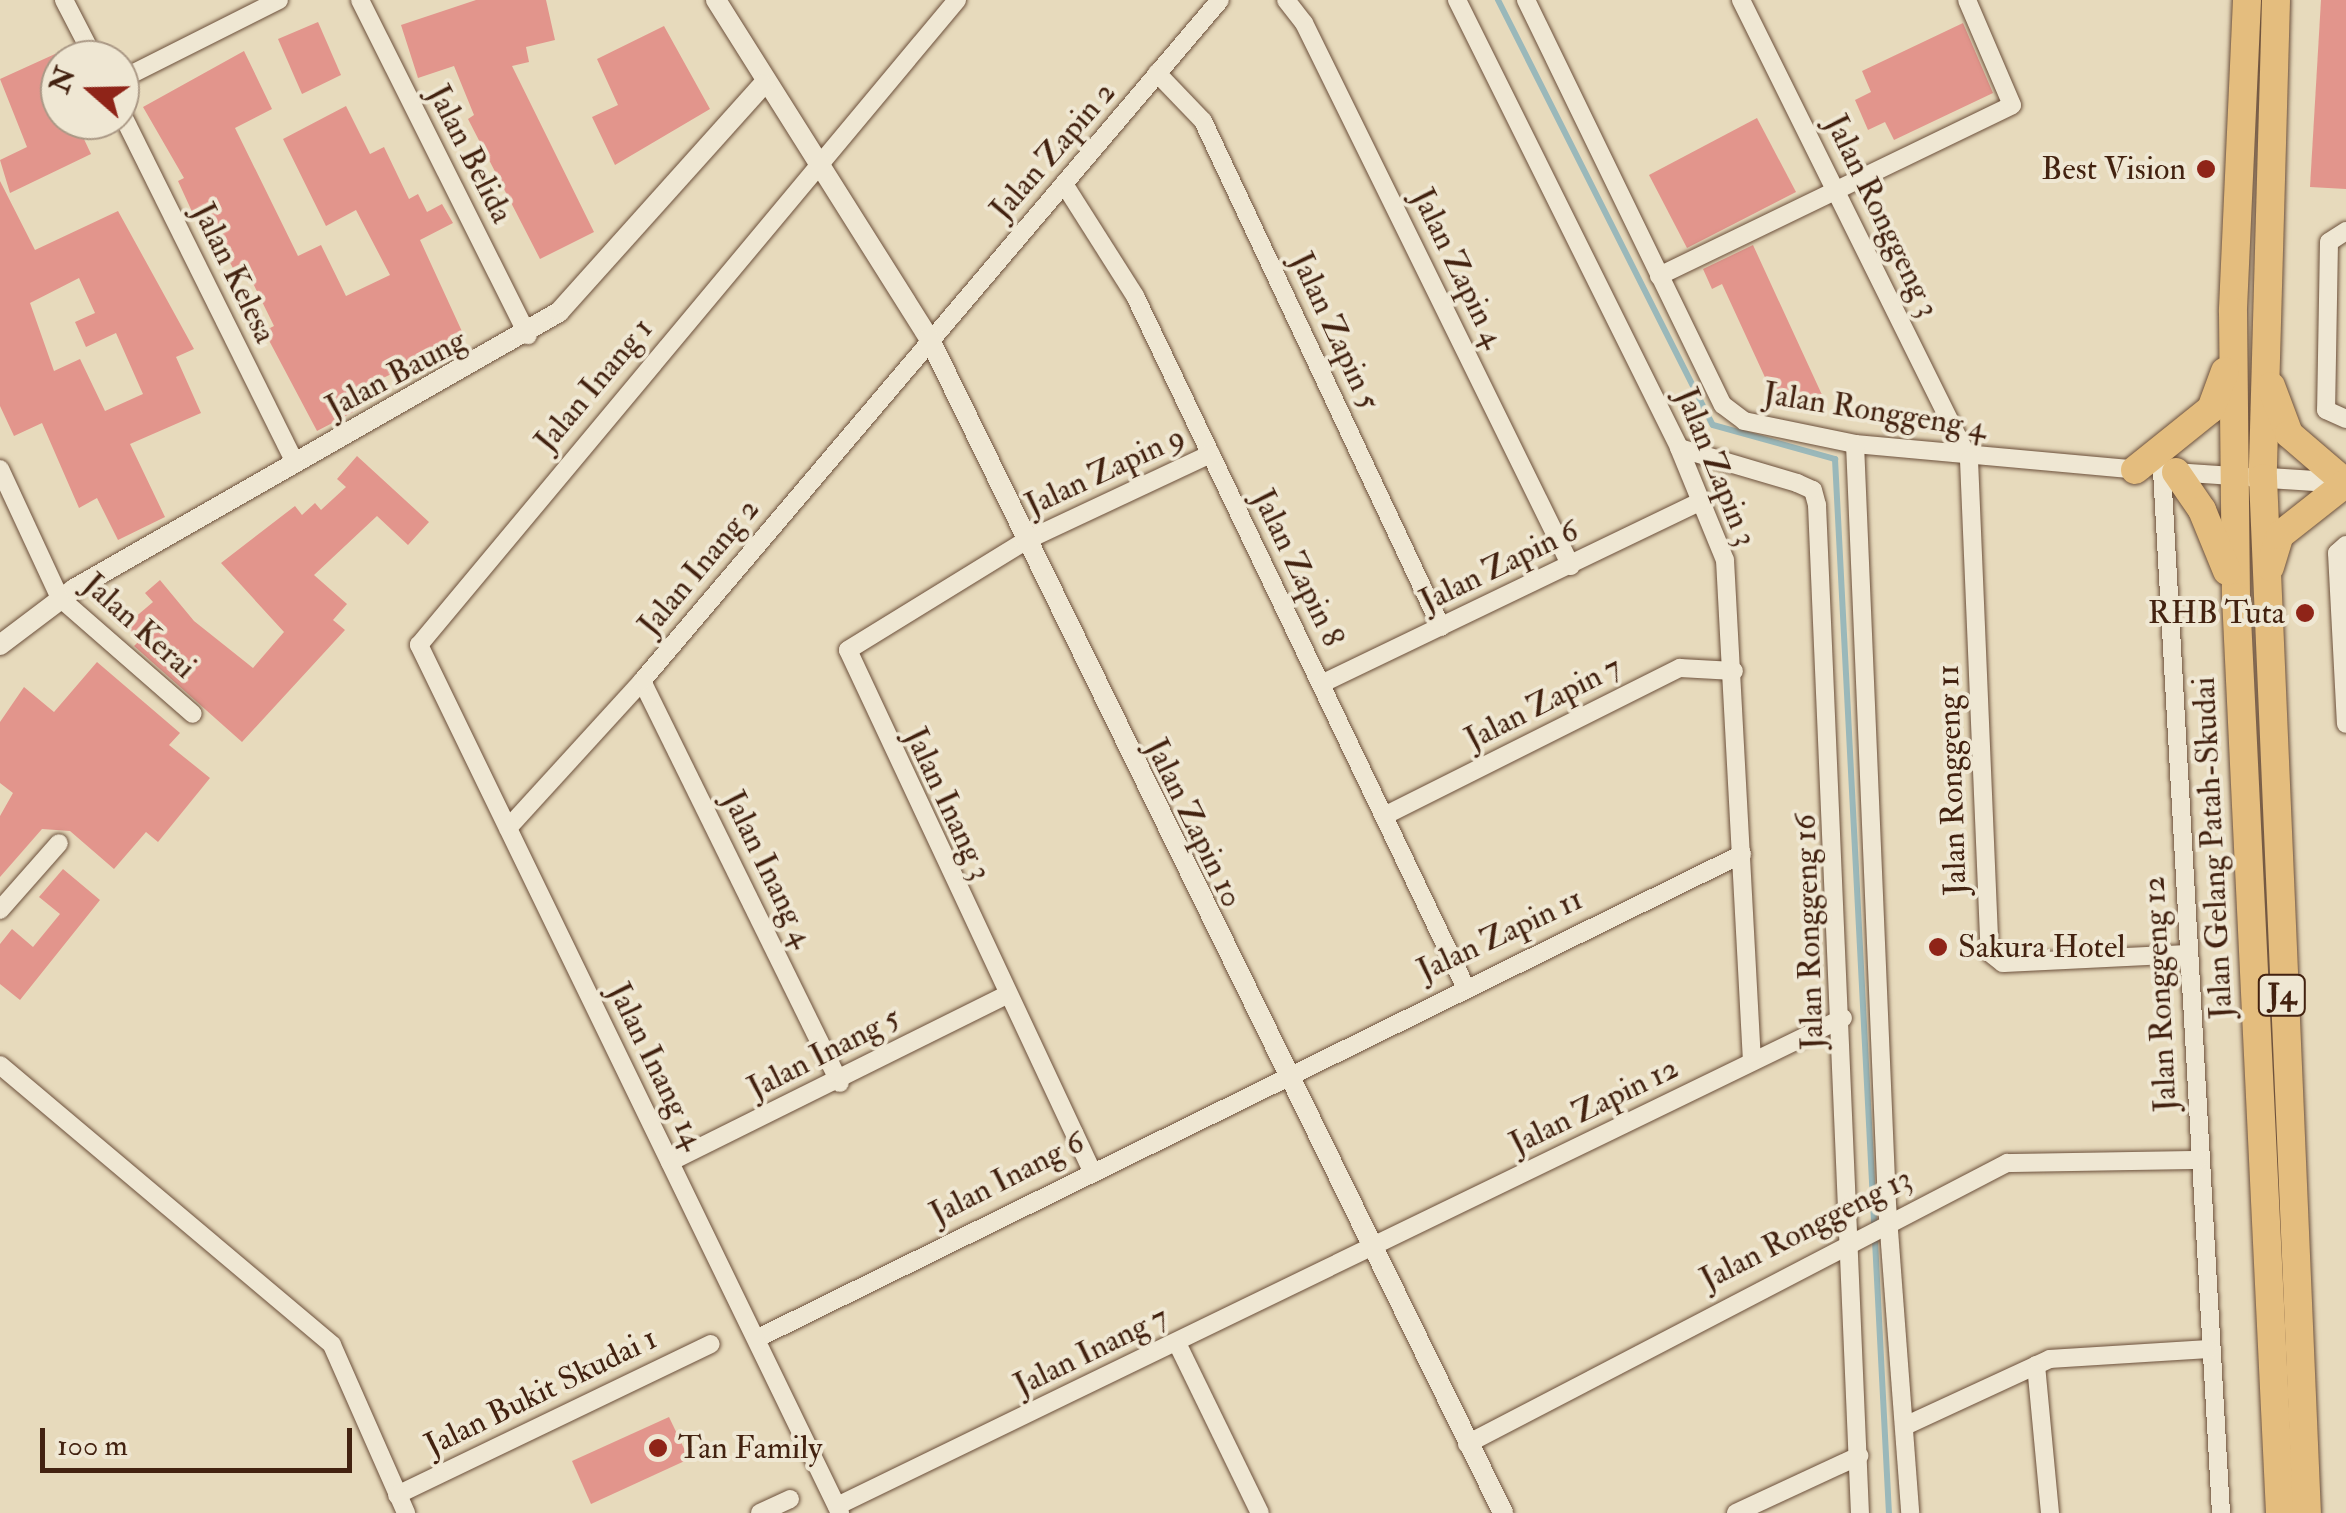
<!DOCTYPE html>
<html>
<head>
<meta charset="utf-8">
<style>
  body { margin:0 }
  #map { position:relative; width:2346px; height:1513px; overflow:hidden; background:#e7dabc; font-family:"IM FELL Double Pica",serif }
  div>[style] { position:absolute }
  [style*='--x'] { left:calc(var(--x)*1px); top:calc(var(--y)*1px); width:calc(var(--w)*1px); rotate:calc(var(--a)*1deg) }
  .stream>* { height:6px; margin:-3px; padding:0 3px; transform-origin:3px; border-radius:3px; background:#9ab8ba }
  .building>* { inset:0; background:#e2958c }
  .roads { filter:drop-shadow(0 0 2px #6c503b) drop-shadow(0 0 2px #6c503b) }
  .minor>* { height:18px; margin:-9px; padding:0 9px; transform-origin:9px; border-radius:9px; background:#efe7d3 }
  .tertiary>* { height:20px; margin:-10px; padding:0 10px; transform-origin:10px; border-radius:10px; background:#efe7d3 }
  .primary>* { height:28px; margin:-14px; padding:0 14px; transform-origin:14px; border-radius:14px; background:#e4bd7e }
  .dots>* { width:28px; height:28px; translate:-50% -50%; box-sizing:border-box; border:5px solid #efe7d3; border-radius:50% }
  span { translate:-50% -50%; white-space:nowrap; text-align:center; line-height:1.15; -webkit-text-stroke:8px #efe7d3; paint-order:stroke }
  .shield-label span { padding:2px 8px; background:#efe7d3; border:2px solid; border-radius:8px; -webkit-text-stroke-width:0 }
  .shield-label { font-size:30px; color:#432210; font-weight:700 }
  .street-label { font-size:32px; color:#432210 }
  .poi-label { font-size:32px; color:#432210 }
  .right { translate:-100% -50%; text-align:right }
  .left { translate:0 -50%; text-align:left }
  .north { position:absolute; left:40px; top:40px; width:100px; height:100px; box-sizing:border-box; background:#efe7d3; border:2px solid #aa9885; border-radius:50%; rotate:290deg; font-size:28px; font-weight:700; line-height:40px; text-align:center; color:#432210 }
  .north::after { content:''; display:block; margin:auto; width:35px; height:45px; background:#8f2418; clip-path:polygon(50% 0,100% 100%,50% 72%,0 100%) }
  .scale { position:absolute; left:40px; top:1428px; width:312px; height:45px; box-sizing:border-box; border:5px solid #432210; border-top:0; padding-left:12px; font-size:30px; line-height:35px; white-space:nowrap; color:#432210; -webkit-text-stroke:8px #efe7d3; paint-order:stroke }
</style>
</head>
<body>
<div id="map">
  <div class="stream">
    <i style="--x:1498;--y:0;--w:476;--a:63.2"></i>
    <i style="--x:1713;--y:425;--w:127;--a:15.6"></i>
    <i style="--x:1835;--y:459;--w:1055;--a:87.07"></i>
  </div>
  <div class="building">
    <i style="clip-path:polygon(476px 0,546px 0,555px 40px,526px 47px,529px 62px,512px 66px,594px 232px,540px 259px,468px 119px,474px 115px,454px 66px,418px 78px,401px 25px)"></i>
    <i style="clip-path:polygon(2321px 0,2346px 0,2346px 189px,2310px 187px)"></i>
    <i style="clip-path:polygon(318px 22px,341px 75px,302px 94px,278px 39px)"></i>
    <i style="clip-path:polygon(1963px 23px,1993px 93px,1894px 140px,1885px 122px,1868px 130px,1855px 100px,1871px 92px,1862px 71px)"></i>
    <i style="clip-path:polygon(664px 26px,710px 109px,615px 165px,592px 117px,618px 105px,597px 59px)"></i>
    <i style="clip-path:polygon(244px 51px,272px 109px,235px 128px,298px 256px,321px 245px,346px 296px,390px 275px,356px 210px,326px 226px,283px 139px,346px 106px,370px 154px,384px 147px,409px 199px,418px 194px,427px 212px,442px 204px,453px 223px,420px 240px,465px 338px,377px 381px,381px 388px,359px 399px,363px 407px,317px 431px,264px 331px,274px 326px,247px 271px,237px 276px,209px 222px,199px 227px,178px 181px,184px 178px,143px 107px)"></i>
    <i style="clip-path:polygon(55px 54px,60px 120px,75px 120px,91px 154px,10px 193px,0 160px,27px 147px,0 79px)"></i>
    <i style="clip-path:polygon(1757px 118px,1796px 192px,1687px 248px,1649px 175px)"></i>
    <i style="clip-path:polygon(evenodd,0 181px,35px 250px,118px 211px,194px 349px,176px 357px,201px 413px,130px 444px,165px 517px,118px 540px,97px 498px,79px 508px,42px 423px,14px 436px,0 406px,0 181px,79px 278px,95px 313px,75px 322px,86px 347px,116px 333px,143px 394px,105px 411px,80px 359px,54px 371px,30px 303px,79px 278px)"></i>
    <i style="clip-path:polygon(1753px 245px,1823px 397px,1813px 401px,1769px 386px,1722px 284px,1712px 289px,1703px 269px)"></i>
    <i style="clip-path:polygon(357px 456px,429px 522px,408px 545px,377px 516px,314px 575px,347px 604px,333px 620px,345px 630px,242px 742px,134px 646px,139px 641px,126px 625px,153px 602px,145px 593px,160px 580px,194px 621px,253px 668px,284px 632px,221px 563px,295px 506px,302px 515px,315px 503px,321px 510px,346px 487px,337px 479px)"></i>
    <i style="clip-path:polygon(97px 662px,180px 733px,169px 745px,210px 778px,158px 842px,146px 832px,114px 869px,70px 831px,42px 829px,0 877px,0 816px,13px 793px,0 783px,0 722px,24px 687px,54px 712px)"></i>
    <i style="clip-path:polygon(63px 869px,100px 900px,20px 1000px,0 984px,0 944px,12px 929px,33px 947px,60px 914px,39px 897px)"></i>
    <i style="clip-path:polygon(669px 1417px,689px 1459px,591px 1504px,572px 1461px)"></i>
  </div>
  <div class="roads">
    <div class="minor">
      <i style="--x:64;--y:0;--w:68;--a:62.7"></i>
      <i style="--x:360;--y:0;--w:375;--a:63.4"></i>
      <i style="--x:1286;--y:0;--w:29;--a:52"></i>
      <i style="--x:1304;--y:23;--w:605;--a:63.82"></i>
      <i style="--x:1457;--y:0;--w:500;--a:63.6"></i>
      <i style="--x:1679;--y:448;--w:121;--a:67.7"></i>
      <i style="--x:1725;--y:560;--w:502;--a:86.92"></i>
      <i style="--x:1526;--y:0;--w:450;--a:64.1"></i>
      <i style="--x:1723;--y:405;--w:26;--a:37"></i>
      <i style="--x:1744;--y:421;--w:113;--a:11.7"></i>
      <i style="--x:1855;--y:444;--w:289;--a:5.2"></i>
      <i style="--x:1741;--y:0;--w:513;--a:63.63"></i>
      <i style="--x:1969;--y:460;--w:493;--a:87.6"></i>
      <i style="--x:1990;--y:953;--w:16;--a:38"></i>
      <i style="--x:2003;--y:963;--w:186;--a:-2.8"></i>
      <i style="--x:1157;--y:73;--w:66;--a:46.2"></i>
      <i style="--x:1203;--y:121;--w:559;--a:64.81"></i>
      <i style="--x:120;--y:80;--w:178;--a:-26.7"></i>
      <i style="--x:120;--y:110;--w:394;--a:63.6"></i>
      <i style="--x:1064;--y:184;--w:133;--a:57.6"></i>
      <i style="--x:1135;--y:296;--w:765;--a:64.44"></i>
      <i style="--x:2346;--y:231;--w:20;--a:147"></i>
      <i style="--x:2329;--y:242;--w:168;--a:91"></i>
      <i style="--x:2326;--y:410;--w:22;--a:24"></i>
      <i style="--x:1659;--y:276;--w:392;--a:-25.8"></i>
      <i style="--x:2012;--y:105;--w:114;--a:-113.2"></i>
      <i style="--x:1855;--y:444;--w:761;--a:87.59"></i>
      <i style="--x:1887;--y:1204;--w:310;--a:85.7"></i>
      <i style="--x:1679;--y:448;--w:123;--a:16.5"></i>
      <i style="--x:1797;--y:483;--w:17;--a:24"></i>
      <i style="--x:1813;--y:490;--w:16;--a:75"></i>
      <i style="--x:1817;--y:505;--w:1009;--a:87.56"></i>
      <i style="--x:0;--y:469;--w:142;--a:65.1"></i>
      <i style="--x:60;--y:598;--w:176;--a:41.1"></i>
      <i style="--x:2162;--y:471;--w:1044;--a:86.76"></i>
      <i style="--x:2174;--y:472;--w:59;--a:3.9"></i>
      <i style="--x:2346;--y:545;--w:12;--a:138"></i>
      <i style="--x:2337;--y:553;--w:171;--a:87"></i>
      <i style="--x:642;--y:681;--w:448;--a:63.8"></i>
      <i style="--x:1321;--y:684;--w:423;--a:-25.7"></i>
      <i style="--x:1384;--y:816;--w:331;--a:-26.6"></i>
      <i style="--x:1680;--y:668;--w:54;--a:3.2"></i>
      <i style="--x:508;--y:828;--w:199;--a:-47.6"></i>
      <i style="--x:642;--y:681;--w:893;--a:-49.68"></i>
      <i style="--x:0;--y:910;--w:89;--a:-48.6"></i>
      <i style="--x:0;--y:1065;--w:434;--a:40.1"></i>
      <i style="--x:332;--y:1345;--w:184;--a:66.2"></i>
      <i style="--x:670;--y:1162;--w:373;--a:-26.4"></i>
      <i style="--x:1091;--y:1169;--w:573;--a:-115.09"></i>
      <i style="--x:848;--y:650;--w:208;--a:-31.6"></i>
      <i style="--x:1025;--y:541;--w:205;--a:-25.1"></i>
      <i style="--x:756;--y:1339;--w:1099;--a:-26.19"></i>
      <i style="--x:1177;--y:1343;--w:189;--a:64"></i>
      <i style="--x:2036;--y:1365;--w:149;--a:84.6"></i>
      <i style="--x:1907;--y:1425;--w:157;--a:-24.8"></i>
      <i style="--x:2050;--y:1359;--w:158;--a:-3.6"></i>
      <i style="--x:1467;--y:1444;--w:609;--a:-27.49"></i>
      <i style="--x:2007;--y:1163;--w:191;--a:-0.9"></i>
      <i style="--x:397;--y:1495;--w:348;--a:-25.7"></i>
      <i style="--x:837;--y:1506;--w:1118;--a:-25.88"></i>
      <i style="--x:760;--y:1513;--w:33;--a:-25"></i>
      <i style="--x:840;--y:1513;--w:965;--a:-115.87"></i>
      <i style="--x:419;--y:645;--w:840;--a:-50.17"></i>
      <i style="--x:1736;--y:1513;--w:136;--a:-24.9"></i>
    </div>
    <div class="tertiary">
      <i style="--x:716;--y:0;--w:400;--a:57.8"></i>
      <i style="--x:929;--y:338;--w:1308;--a:63.96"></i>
      <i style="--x:2253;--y:477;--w:93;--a:3.7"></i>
      <i style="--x:0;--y:645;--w:93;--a:-37.1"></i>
      <i style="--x:74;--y:589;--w:559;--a:-29.73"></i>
      <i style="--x:559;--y:312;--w:305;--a:-48.1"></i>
    </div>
    <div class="primary">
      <i style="--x:2247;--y:0;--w:312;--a:92.6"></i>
      <i style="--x:2233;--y:312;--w:285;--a:89.4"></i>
      <i style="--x:2236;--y:597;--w:917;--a:87.25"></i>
      <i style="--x:2276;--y:0;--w:478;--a:91.6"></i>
      <i style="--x:2263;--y:478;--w:1036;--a:87.57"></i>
      <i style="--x:2271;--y:386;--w:51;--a:69.4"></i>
      <i style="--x:2289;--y:434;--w:75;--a:40.7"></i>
      <i style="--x:2135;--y:470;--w:97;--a:-38.8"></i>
      <i style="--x:2211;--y:409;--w:40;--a:-69.8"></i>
      <i style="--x:2176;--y:472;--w:46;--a:55.6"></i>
      <i style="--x:2202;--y:510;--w:66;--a:67.7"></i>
      <i style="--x:2270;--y:567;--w:34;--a:-73"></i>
      <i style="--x:2280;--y:535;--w:84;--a:-38.2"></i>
    </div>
  </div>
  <div class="dots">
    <i style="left:2206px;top:169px;background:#8f2418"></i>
    <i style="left:2305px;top:613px;background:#8f2418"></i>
    <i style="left:1938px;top:947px;background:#8f2418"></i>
    <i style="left:658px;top:1448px;background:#8f2418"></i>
  </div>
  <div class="shield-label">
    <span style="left:2282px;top:995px">J4</span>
  </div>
  <div class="street-label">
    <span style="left:1053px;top:151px;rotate:-49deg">Jalan Zapin 2</span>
    <span style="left:470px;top:154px;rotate:63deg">Jalan Belida</span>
    <span style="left:1882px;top:216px;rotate:64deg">Jalan Ronggeng 3</span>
    <span style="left:1458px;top:268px;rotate:64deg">Jalan Zapin 4</span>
    <span style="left:234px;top:273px;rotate:64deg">Jalan Kelesa</span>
    <span style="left:1335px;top:331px;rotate:65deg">Jalan Zapin 5</span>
    <span style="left:396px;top:374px;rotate:-28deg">Jalan Baung</span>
    <span style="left:594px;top:385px;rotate:-50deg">Jalan Inang 1</span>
    <span style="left:1875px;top:411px;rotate:9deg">Jalan Ronggeng 4</span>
    <span style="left:1716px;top:467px;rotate:68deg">Jalan Zapin 3</span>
    <span style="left:1105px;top:471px;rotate:-25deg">Jalan Zapin 9</span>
    <span style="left:1499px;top:566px;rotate:-26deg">Jalan Zapin 6</span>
    <span style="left:699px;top:567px;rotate:-50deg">Jalan Inang 2</span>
    <span style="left:1298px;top:568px;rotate:64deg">Jalan Zapin 8</span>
    <span style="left:139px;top:626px;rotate:42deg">Jalan Kerai</span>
    <span style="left:1543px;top:703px;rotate:-27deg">Jalan Zapin 7</span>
    <span style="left:1952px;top:780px;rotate:-92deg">Jalan Ronggeng 11</span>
    <span style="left:948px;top:804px;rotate:65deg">Jalan Inang 3</span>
    <span style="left:1194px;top:823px;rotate:64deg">Jalan Zapin 10</span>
    <span style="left:2213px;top:848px;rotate:-93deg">Jalan Gelang Patah-Skudai</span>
    <span style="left:768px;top:869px;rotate:64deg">Jalan Inang 4</span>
    <span style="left:1809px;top:932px;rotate:-92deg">Jalan Ronggeng 16</span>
    <span style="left:1500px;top:935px;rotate:-25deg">Jalan Zapin 11</span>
    <span style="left:2160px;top:994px;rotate:-93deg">Jalan Ronggeng 12</span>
    <span style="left:824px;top:1053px;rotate:-27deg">Jalan Inang 5</span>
    <span style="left:656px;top:1066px;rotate:64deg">Jalan Inang 14</span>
    <span style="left:1594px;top:1106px;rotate:-26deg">Jalan Zapin 12</span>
    <span style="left:1007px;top:1178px;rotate:-27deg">Jalan Inang 6</span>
    <span style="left:1806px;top:1229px;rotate:-27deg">Jalan Ronggeng 13</span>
    <span style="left:1091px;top:1351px;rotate:-26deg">Jalan Inang 7</span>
    <span style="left:541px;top:1392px;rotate:-26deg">Jalan Bukit Skudai 1</span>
  </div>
  <div class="poi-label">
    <span class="right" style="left:2186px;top:169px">Best Vision</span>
    <span class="right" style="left:2285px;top:613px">RHB Tuta</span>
    <span class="left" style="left:1958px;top:947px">Sakura Hotel</span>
    <span class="left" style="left:678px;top:1448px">Tan Family</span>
  </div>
  <div class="north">N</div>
  <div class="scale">100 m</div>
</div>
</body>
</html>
